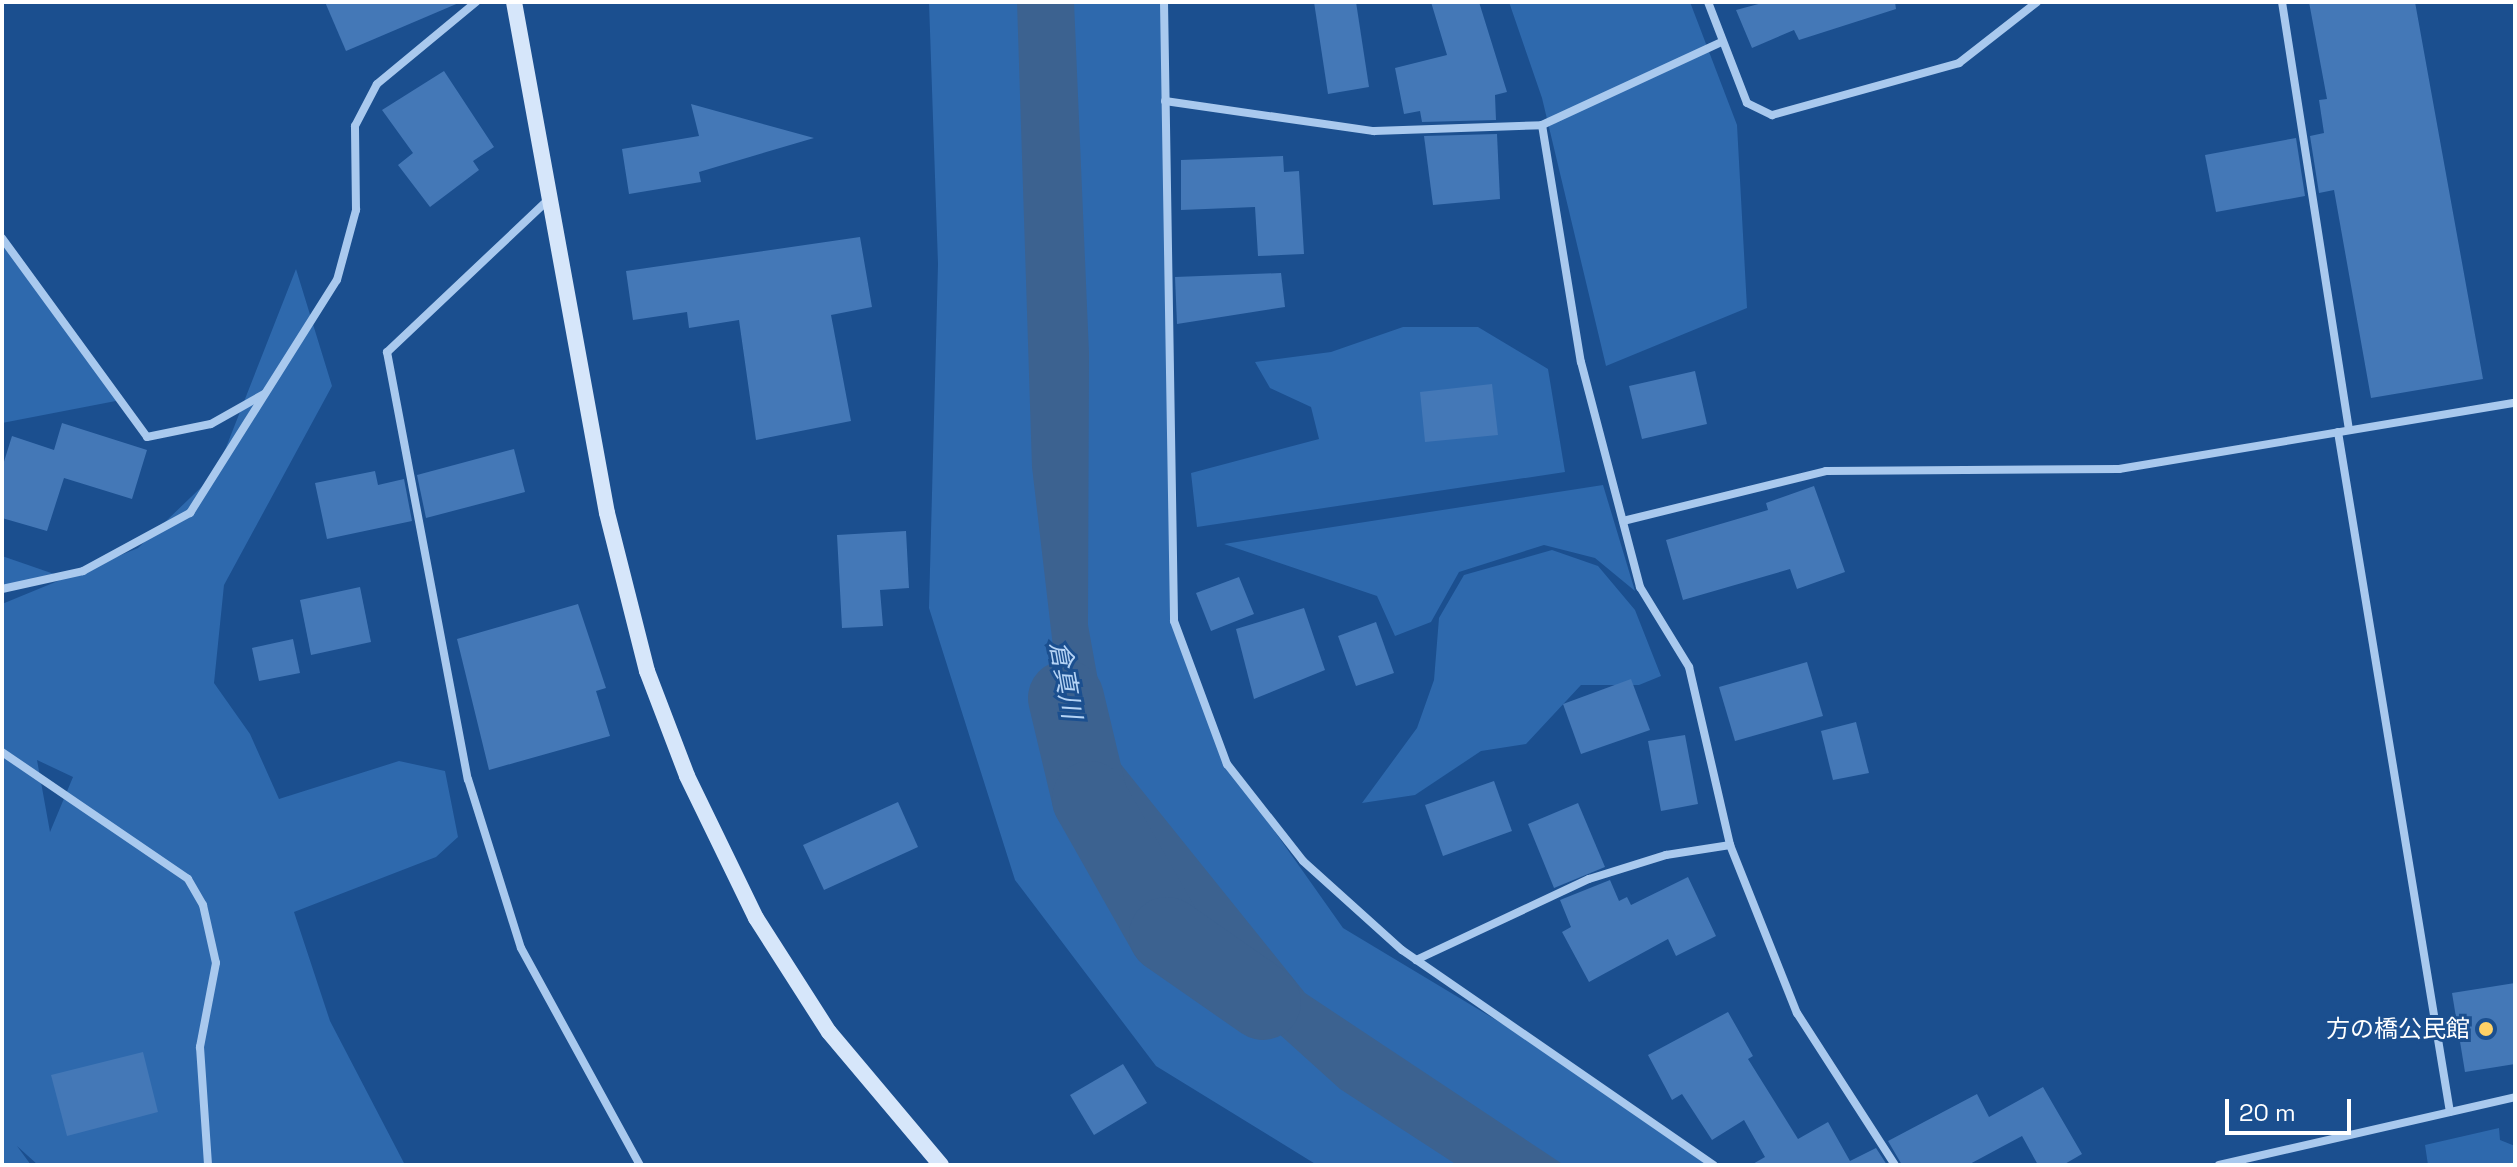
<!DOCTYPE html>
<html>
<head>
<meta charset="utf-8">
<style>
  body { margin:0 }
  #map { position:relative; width:2517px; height:1167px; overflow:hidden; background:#1b4f8f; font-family:"Space Grotesk","Noto Sans JP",sans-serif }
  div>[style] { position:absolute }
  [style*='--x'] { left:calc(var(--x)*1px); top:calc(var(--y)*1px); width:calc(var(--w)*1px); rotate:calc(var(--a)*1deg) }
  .green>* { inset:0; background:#2e69ad }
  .water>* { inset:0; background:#3c6290 }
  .river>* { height:76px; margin:-38px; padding:0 38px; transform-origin:38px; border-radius:38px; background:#3c6290 }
  .building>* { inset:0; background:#4478b7 }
  .street>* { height:8px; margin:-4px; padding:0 4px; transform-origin:4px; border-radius:4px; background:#a9c9ee }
  .secondary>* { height:16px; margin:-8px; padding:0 8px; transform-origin:8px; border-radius:8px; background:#d6e6fa }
  .dots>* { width:22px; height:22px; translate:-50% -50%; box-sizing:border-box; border:4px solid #1b4f8f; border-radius:50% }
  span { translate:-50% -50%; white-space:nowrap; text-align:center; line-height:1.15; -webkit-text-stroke:6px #1b4f8f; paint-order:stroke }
  .poi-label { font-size:24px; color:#fff }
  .right { translate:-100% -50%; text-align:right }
  .water-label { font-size:26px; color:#b5d3f5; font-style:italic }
  .frame { position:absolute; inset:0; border:4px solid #fff; pointer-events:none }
  .scale { position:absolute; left:2225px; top:1099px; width:126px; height:36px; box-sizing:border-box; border:4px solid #fff; border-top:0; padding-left:10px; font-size:24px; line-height:28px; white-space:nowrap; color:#fff; -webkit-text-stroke:6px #1b4f8f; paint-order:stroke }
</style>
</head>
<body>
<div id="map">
  <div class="green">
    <i style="clip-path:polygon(929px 2px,1164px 2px,1174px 621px,1227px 764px,1343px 928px,1581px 1071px,1709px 1165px,1317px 1165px,1156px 1066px,1015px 880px,929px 608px,938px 264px)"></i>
    <i style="clip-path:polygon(1509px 2px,1690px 2px,1737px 125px,1747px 308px,1606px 366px,1542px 98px)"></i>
    <i style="clip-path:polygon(2px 238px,121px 400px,2px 423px)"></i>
    <i style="clip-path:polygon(evenodd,296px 269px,332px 386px,224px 585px,214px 683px,250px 734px,279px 799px,399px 761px,445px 771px,458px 837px,436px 857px,294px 912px,330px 1021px,405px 1165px,38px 1165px,17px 1146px,31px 1165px,2px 1165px,2px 604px,138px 548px,216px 473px,296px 269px,37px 760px,73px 777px,50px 832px,37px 760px)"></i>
    <i style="clip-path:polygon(1403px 327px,1478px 327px,1548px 369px,1565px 472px,1197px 527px,1191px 473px,1319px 439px,1311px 407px,1270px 388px,1255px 362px,1331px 352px)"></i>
    <i style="clip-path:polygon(1603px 485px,1635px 591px,1595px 558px,1544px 545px,1459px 572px,1431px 622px,1395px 636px,1377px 596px,1224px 544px)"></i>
    <i style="clip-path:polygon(1552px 550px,1598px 566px,1635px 610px,1661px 676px,1639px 685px,1581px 685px,1526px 744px,1481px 751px,1415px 795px,1362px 803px,1417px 728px,1434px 680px,1439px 618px,1464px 575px)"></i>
    <i style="clip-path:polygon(2px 556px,57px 575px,2px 587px)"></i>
    <i style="clip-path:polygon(2499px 1128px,2500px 1140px,2515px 1146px,2515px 1165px,2428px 1165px,2425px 1145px)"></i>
  </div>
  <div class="water">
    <i style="clip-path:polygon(1017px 2px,1074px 2px,1089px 353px,1088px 625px,1111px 752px,1305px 993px,1564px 1165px,1457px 1165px,1340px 1089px,1176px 941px,1090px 799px,1055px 664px,1032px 467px)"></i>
  </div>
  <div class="river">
    <i style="--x:1066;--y:698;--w:104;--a:76.6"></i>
    <i style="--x:1090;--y:799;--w:156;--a:60.5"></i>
    <i style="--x:1167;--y:935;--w:117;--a:34.9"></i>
  </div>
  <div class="building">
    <i style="clip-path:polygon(325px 2px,461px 2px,346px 51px)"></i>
    <i style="clip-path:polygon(1314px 2px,1356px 2px,1369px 87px,1328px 94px)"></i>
    <i style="clip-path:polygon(1431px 2px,1479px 2px,1507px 92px,1495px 95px,1496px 120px,1422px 122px,1420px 111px,1404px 114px,1395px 68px,1447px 55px)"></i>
    <i style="clip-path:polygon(1766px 2px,1895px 2px,1896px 9px,1799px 40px,1794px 30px,1752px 48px,1736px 10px)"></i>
    <i style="clip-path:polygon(2309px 2px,2415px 2px,2483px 379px,2371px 398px,2334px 190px,2319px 193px,2310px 136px,2324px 133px,2319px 100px,2327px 99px)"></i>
    <i style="clip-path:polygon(444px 71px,494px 147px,473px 161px,479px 170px,430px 207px,398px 165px,413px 153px,382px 110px)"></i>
    <i style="clip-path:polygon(691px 104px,814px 138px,699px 172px,701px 182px,629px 194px,622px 149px,699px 136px)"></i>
    <i style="clip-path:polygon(1497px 134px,1500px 199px,1433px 205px,1424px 136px)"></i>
    <i style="clip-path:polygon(2296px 138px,2305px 196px,2216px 212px,2205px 155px)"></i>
    <i style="clip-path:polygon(1283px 156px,1284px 172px,1299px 171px,1304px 254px,1258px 256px,1255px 207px,1181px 210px,1181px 160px)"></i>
    <i style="clip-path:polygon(860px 237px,872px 307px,831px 315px,851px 421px,756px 440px,739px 320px,689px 328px,687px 312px,633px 320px,626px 271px)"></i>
    <i style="clip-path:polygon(1281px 273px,1285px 307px,1177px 324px,1175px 277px)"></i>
    <i style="clip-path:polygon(1695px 371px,1707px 424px,1642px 439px,1629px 386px)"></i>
    <i style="clip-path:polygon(1492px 384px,1498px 435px,1425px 442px,1420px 392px)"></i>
    <i style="clip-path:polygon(62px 423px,147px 450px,132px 499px,64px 478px,47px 531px,2px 518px,2px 468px,12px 436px,54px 450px)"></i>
    <i style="clip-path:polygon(514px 449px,525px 492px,426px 518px,417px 475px)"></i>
    <i style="clip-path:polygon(375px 471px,378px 485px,404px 479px,412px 521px,327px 539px,315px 483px)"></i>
    <i style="clip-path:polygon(1814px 486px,1845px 572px,1797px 589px,1790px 569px,1683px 600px,1666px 540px,1768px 510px,1766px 503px)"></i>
    <i style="clip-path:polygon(906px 531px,909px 588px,880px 590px,883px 626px,842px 628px,837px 535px)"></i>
    <i style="clip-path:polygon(1239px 577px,1254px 614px,1211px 631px,1196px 593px)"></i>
    <i style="clip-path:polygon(360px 587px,371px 642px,311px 655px,300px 600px)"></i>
    <i style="clip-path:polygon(578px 604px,606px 688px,596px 691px,610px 736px,489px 770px,457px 639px)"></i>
    <i style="clip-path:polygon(1304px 608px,1325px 670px,1254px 699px,1236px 629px)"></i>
    <i style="clip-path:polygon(1376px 622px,1394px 673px,1356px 686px,1338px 636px)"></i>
    <i style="clip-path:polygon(293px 639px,300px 673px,259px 681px,252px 648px)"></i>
    <i style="clip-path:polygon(1807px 662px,1823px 716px,1735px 741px,1719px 687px)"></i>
    <i style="clip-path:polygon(1631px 679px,1650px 730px,1581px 754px,1563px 704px)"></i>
    <i style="clip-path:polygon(1856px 722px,1869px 773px,1833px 780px,1821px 731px)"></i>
    <i style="clip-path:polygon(1685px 735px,1698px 804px,1661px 811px,1648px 741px)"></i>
    <i style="clip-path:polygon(1494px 781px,1512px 831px,1443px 856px,1425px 805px)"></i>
    <i style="clip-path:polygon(898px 802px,918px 847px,824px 890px,803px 845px)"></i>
    <i style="clip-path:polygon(1578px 803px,1605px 867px,1554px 888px,1528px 824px)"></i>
    <i style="clip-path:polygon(1688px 877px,1716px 936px,1676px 956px,1668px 939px,1589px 982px,1562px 932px,1571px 927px,1560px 900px,1610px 880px,1619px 901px,1627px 897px,1631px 905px)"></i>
    <i style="clip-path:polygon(2515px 983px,2515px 1064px,2465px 1072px,2452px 993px)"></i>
    <i style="clip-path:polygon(1728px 1012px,1753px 1056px,1748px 1059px,1798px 1139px,1828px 1122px,1850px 1161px,1876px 1148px,1887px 1165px,1751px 1165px,1765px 1157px,1744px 1120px,1712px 1140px,1682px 1094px,1672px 1100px,1648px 1055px)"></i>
    <i style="clip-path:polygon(143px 1052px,158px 1112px,67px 1136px,51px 1075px)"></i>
    <i style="clip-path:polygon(1123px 1064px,1147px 1103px,1094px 1135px,1070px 1095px)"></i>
    <i style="clip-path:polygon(2043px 1087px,2082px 1154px,2063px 1165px,2038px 1165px,2022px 1136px,1968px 1165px,1902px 1165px,1888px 1141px,1977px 1094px,1989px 1117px)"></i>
  </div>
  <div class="street">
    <i style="--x:1164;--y:2;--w:619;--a:89.07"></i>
    <i style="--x:1174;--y:621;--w:153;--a:69.7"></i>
    <i style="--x:1227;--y:764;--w:123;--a:51.9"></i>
    <i style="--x:1303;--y:861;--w:133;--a:42"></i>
    <i style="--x:1402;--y:950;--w:379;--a:34.6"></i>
    <i style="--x:1708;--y:2;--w:108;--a:68.9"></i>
    <i style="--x:1747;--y:103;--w:28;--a:26"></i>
    <i style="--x:1772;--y:115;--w:194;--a:-15.5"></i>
    <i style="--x:1959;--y:63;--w:99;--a:-38"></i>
    <i style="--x:2282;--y:2;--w:433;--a:81.1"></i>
    <i style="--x:1165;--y:101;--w:211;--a:8.2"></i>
    <i style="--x:1374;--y:131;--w:168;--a:-2"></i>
    <i style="--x:1542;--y:125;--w:198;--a:-24.8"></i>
    <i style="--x:1542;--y:125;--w:240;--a:80.7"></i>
    <i style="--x:1581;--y:362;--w:233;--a:75.3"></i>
    <i style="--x:1640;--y:587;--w:94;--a:58.5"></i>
    <i style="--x:1689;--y:667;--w:183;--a:77"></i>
    <i style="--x:1730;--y:845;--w:181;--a:68.3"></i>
    <i style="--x:1797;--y:1013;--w:181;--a:57.2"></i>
    <i style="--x:549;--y:199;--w:223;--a:136.6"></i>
    <i style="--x:387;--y:352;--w:435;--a:79.3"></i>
    <i style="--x:468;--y:779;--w:177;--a:72.6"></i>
    <i style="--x:521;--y:948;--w:247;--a:61.3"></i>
    <i style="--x:2;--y:238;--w:246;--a:53.9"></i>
    <i style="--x:147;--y:437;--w:65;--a:-11.5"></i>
    <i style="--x:211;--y:424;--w:61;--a:-29.5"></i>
    <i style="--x:2338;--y:432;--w:689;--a:80.65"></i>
    <i style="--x:1623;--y:521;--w:209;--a:-13.8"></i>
    <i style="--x:1826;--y:471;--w:293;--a:-0.4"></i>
    <i style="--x:2119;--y:469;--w:401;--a:-9.5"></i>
    <i style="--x:2;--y:589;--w:83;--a:-12.5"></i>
    <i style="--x:83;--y:571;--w:122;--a:-28.5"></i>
    <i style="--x:190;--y:513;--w:275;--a:-57.8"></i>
    <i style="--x:337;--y:280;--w:73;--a:-74.8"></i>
    <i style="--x:356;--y:210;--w:84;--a:-90.7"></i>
    <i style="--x:355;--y:126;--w:47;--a:-62.4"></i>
    <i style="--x:377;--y:84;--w:129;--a:-39.6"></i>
    <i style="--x:2;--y:752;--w:225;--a:34.3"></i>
    <i style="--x:188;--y:879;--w:30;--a:60"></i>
    <i style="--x:203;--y:905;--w:59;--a:77.4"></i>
    <i style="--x:216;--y:963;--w:86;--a:100.8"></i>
    <i style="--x:200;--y:1047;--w:118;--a:86.1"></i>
    <i style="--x:1416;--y:960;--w:191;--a:-25.1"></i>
    <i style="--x:1589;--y:879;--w:81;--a:-17.3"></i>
    <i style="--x:1666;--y:855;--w:65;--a:-8.9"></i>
    <i style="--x:2219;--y:1165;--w:304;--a:-12.9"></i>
  </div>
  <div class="secondary">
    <i style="--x:514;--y:2;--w:519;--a:79.69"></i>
    <i style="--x:607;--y:513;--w:163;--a:75.8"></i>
    <i style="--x:647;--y:671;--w:112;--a:69.1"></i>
    <i style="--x:687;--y:776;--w:158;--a:64.1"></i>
    <i style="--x:756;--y:918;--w:135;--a:57.4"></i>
    <i style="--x:829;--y:1032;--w:174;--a:49.9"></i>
  </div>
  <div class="dots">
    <i style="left:2486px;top:1029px;background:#ffd166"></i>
  </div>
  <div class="poi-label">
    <span class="right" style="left:2470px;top:1029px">方の橋公民館</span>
  </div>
  <div class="water-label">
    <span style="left:1065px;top:680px;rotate:80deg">倉真川</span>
  </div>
  <div class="frame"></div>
  <div class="scale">20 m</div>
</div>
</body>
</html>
